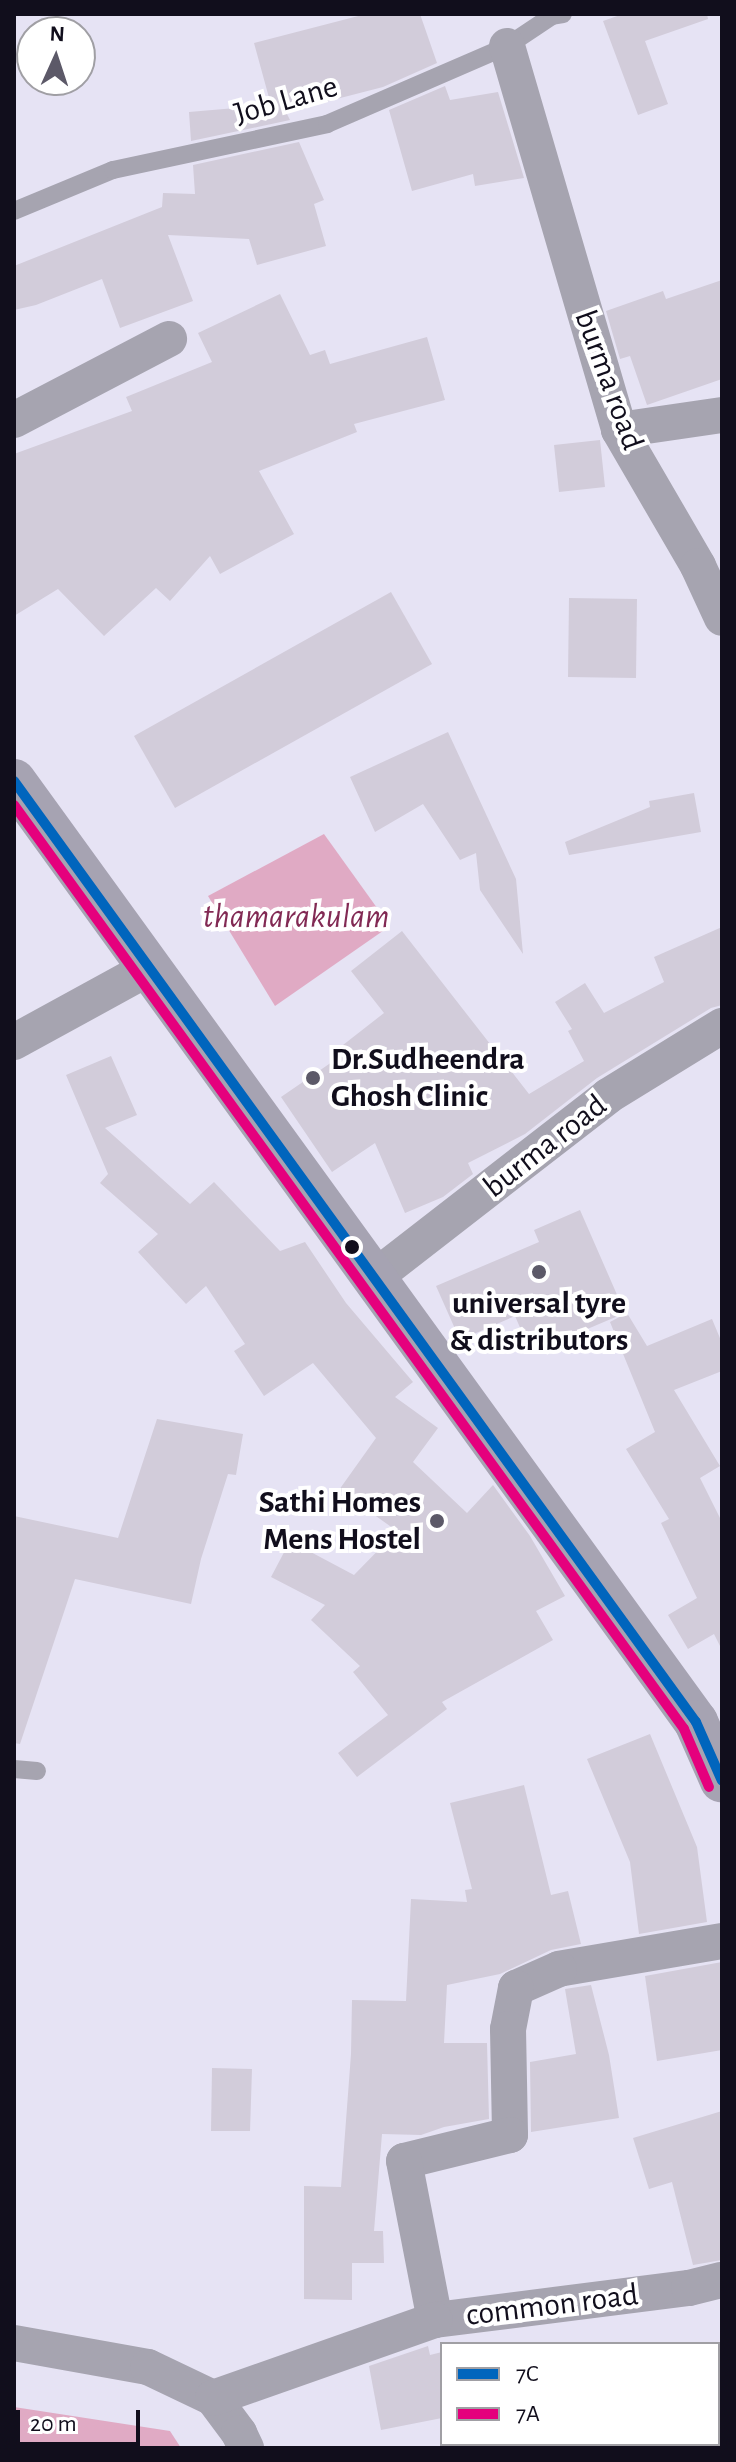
<!DOCTYPE html>
<html>
<head>
<meta charset="utf-8">
<style>
  body { margin:0 }
  #map { position:relative; width:736px; height:2462px; overflow:hidden; background:#e6e3f4; font-family:"Alegreya Sans",sans-serif }
  div>[style] { position:absolute }
  [style*='--x'] { left:calc(var(--x)*1px); top:calc(var(--y)*1px); width:calc(var(--w)*1px); rotate:calc(var(--a)*1deg) }
  .water>* { inset:0; background:#e0aac4 }
  .building>* { inset:0; background:#d2ccda }
  .service>* { height:18px; margin:-9px; padding:0 9px; transform-origin:9px; border-radius:9px; background:#a6a4b0 }
  .minor>* { height:36px; margin:-18px; padding:0 18px; transform-origin:18px; border-radius:18px; background:#a6a4b0 }
  .secondary>* { height:44px; margin:-22px; padding:0 22px; transform-origin:22px; border-radius:22px; background:#a6a3b2 }
  .bus-1>* { height:10px; margin:-5px; padding:0 5px; transform-origin:5px; border-radius:5px; background:#0065bd }
  .bus-2>* { height:10px; margin:-5px; padding:0 5px; transform-origin:5px; border-radius:5px; background:#e5007d }
  .dots>* { width:22px; height:22px; translate:-50% -50%; box-sizing:border-box; border:4px solid #fff; border-radius:50% }
  span { translate:-50% -50%; white-space:nowrap; text-align:center; line-height:1.15; -webkit-text-stroke:8px #fff; paint-order:stroke }
  .street-label { font-size:32px; color:#110e1c }
  .poi-label { font-size:32px; color:#110e1c; font-weight:700 }
  .left { translate:0 -50%; text-align:left }
  .right { translate:-100% -50%; text-align:right }
  .water-label { font-size:34px; color:#822a54; font-style:italic }
  .frame { position:absolute; inset:0; border:16px solid #110e1c; pointer-events:none }
  .legend { position:absolute; left:440px; top:2342px; width:280px; height:104px; box-sizing:border-box; background:#fff; border:2px solid #a09fa4; margin:0; padding:10px 14px; list-style:none; font-size:24px; color:#110e1c }
  .legend li { display:flex; align-items:center; gap:16px; height:40px }
  .legend b { width:40px; border:2px solid #a09fa4 }
  .north { position:absolute; left:16px; top:16px; width:80px; height:80px; box-sizing:border-box; background:#fff; border:2px solid #a09fa4; border-radius:50%; rotate:3deg; font-size:22px; font-weight:700; line-height:32px; text-align:center; color:#110e1c }
  .north::after { content:''; display:block; margin:auto; width:28px; height:36px; background:#5c5968; clip-path:polygon(50% 0,100% 100%,50% 72%,0 100%) }
  .scale { position:absolute; left:16px; top:2410px; width:124px; height:36px; box-sizing:border-box; border:4px solid #110e1c; border-top:0; padding-left:10px; font-size:24px; line-height:28px; white-space:nowrap; color:#110e1c; -webkit-text-stroke:6px #fff; paint-order:stroke }
</style>
</head>
<body>
<div id="map">
  <div class="water">
    <i style="clip-path:polygon(324px 834px,390px 926px,275px 1006px,208px 896px)"></i>
    <i style="clip-path:polygon(14px 2407px,170px 2431px,181px 2448px,14px 2448px)"></i>
  </div>
  <div class="building">
    <i style="clip-path:polygon(366px 14px,420px 14px,437px 63px,383px 87px,286px 112px,290px 120px,191px 141px,189px 112px,271px 105px,254px 43px)"></i>
    <i style="clip-path:polygon(623px 14px,707px 14px,708px 19px,645px 41px,668px 104px,638px 115px,603px 21px)"></i>
    <i style="clip-path:polygon(445px 86px,450px 100px,498px 92px,524px 178px,475px 186px,473px 174px,412px 191px,389px 110px)"></i>
    <i style="clip-path:polygon(299px 142px,324px 200px,314px 204px,326px 246px,257px 265px,249px 239px,168px 235px,193px 301px,120px 328px,102px 279px,36px 305px,14px 310px,14px 266px,162px 207px,163px 193px,195px 194px,193px 165px)"></i>
    <i style="clip-path:polygon(722px 280px,722px 379px,647px 405px,630px 356px,620px 359px,606px 311px,663px 291px,666px 299px)"></i>
    <i style="clip-path:polygon(280px 294px,310px 355px,325px 350px,330px 364px,427px 337px,445px 400px,354px 424px,357px 432px,259px 471px,294px 534px,220px 574px,210px 556px,170px 601px,156px 588px,104px 636px,58px 589px,14px 616px,14px 454px,132px 411px,126px 397px,212px 362px,198px 333px)"></i>
    <i style="clip-path:polygon(600px 440px,605px 487px,559px 492px,554px 445px)"></i>
    <i style="clip-path:polygon(391px 592px,432px 664px,175px 808px,134px 736px)"></i>
    <i style="clip-path:polygon(569px 598px,637px 599px,636px 678px,568px 677px)"></i>
    <i style="clip-path:polygon(448px 732px,516px 879px,523px 954px,480px 890px,476px 853px,460px 860px,423px 804px,375px 832px,350px 777px)"></i>
    <i style="clip-path:polygon(694px 793px,701px 832px,569px 855px,565px 842px,650px 807px,649px 801px)"></i>
    <i style="clip-path:polygon(722px 927px,722px 1005px,711px 1008px,597px 1078px,525px 1134px,468px 1163px,473px 1174px,443px 1197px,405px 1213px,375px 1143px,332px 1172px,281px 1097px,348px 1051px,343px 1045px,384px 1013px,351px 971px,402px 931px,529px 1094px,584px 1061px,568px 1031px,572px 1029px,555px 1002px,585px 983px,604px 1013px,664px 982px,654px 957px)"></i>
    <i style="clip-path:polygon(111px 1056px,137px 1115px,105px 1128px,190px 1204px,214px 1182px,280px 1251px,305px 1242px,346px 1303px,413px 1382px,395px 1397px,438px 1428px,413px 1462px,467px 1513px,493px 1485px,530px 1536px,565px 1596px,536px 1611px,553px 1640px,442px 1702px,447px 1709px,357px 1777px,338px 1753px,388px 1715px,353px 1672px,360px 1666px,311px 1620px,325px 1605px,271px 1577px,290px 1541px,354px 1575px,397px 1531px,339px 1490px,376px 1438px,313px 1363px,264px 1396px,234px 1351px,245px 1344px,206px 1286px,186px 1304px,138px 1252px,158px 1234px,100px 1183px,108px 1174px,66px 1075px)"></i>
    <i style="clip-path:polygon(580px 1210px,625px 1313px,531px 1353px,515px 1316px,460px 1340px,436px 1286px,539px 1242px,534px 1230px)"></i>
    <i style="clip-path:polygon(627px 1313px,647px 1346px,712px 1319px,722px 1343px,722px 1371px,674px 1390px,720px 1466px,700px 1478px,722px 1522px,722px 1650px,714px 1634px,688px 1649px,668px 1615px,697px 1598px,661px 1523px,669px 1519px,626px 1449px,655px 1432px,610px 1322px)"></i>
    <i style="clip-path:polygon(157px 1419px,243px 1434px,236px 1475px,228px 1474px,201px 1559px,191px 1604px,75px 1579px,20px 1744px,14px 1743px,14px 1516px,118px 1538px)"></i>
    <i style="clip-path:polygon(650px 1734px,697px 1847px,707px 1922px,639px 1934px,630px 1862px,587px 1759px)"></i>
    <i style="clip-path:polygon(524px 1785px,551px 1895px,568px 1891px,581px 1944px,551px 1950px,500px 1974px,447px 1985px,444px 2043px,487px 2043px,489px 2119px,444px 2127px,421px 2135px,382px 2134px,374px 2231px,383px 2231px,384px 2263px,352px 2263px,352px 2300px,304px 2299px,304px 2186px,341px 2187px,351px 2054px,352px 2000px,406px 2001px,411px 1899px,467px 1902px,465px 1890px,472px 1889px,450px 1803px)"></i>
    <i style="clip-path:polygon(722px 1962px,722px 2050px,657px 2061px,645px 1976px)"></i>
    <i style="clip-path:polygon(591px 1985px,609px 2055px,619px 2118px,531px 2132px,530px 2062px,576px 2054px,565px 1989px)"></i>
    <i style="clip-path:polygon(212px 2068px,252px 2069px,250px 2131px,211px 2131px)"></i>
    <i style="clip-path:polygon(722px 2111px,722px 2260px,693px 2265px,672px 2182px,649px 2189px,633px 2138px)"></i>
    <i style="clip-path:polygon(428px 2346px,430px 2355px,442px 2352px,442px 2418px,381px 2430px,369px 2366px)"></i>
  </div>
  <div class="service">
    <i style="--x:14;--y:211;--w:107;--a:-22.5"></i>
    <i style="--x:113;--y:170;--w:219;--a:-12.1"></i>
    <i style="--x:327;--y:124;--w:196;--a:-23.4"></i>
    <i style="--x:507;--y:46;--w:54;--a:-33.7"></i>
    <i style="--x:552;--y:16;--w:11;--a:-10"></i>
    <i style="--x:14;--y:1769;--w:23;--a:5"></i>
  </div>
  <div class="minor">
    <i style="--x:507;--y:46;--w:400;--a:73.7"></i>
    <i style="--x:619;--y:430;--w:157;--a:59.8"></i>
    <i style="--x:698;--y:566;--w:57;--a:65.2"></i>
    <i style="--x:14;--y:420;--w:175;--a:-27.6"></i>
    <i style="--x:619;--y:430;--w:104;--a:-8.3"></i>
    <i style="--x:14;--y:1042;--w:154;--a:-28.7"></i>
    <i style="--x:375;--y:1277;--w:295;--a:-37.8"></i>
    <i style="--x:608;--y:1096;--w:134;--a:-31.6"></i>
    <i style="--x:722;--y:1941;--w:165;--a:170.3"></i>
    <i style="--x:559;--y:1969;--w:47;--a:156.2"></i>
    <i style="--x:516;--y:1988;--w:42;--a:101"></i>
    <i style="--x:508;--y:2029;--w:106;--a:88.9"></i>
    <i style="--x:510;--y:2135;--w:109;--a:166.2"></i>
    <i style="--x:404;--y:2161;--w:162;--a:79"></i>
    <i style="--x:435;--y:2320;--w:256;--a:-7.2"></i>
    <i style="--x:689;--y:2288;--w:34;--a:-14"></i>
    <i style="--x:14;--y:2343;--w:136;--a:10.2"></i>
    <i style="--x:148;--y:2367;--w:72;--a:25.5"></i>
    <i style="--x:213;--y:2398;--w:44;--a:53.4"></i>
    <i style="--x:239;--y:2433;--w:17;--a:65"></i>
    <i style="--x:213;--y:2398;--w:235;--a:-19.4"></i>
  </div>
  <div class="secondary">
    <i style="--x:14;--y:781;--w:1162;--a:54.07"></i>
    <i style="--x:696;--y:1722;--w:64;--a:66.2"></i>
  </div>
  <div class="bus-1">
    <i style="--x:14;--y:781;--w:1162;--a:54.07"></i>
    <i style="--x:696;--y:1722;--w:64;--a:66.2"></i>
  </div>
  <div class="bus-2">
    <i style="--x:14;--y:805;--w:1141;--a:54.05"></i>
    <i style="--x:684;--y:1729;--w:63;--a:66.7"></i>
  </div>
  <div class="dots">
    <i style="left:313px;top:1078px;background:#5c5968"></i>
    <i style="left:352px;top:1247px;background:#110e1c"></i>
    <i style="left:539px;top:1272px;background:#5c5968"></i>
    <i style="left:437px;top:1521px;background:#5c5968"></i>
  </div>
  <div class="street-label">
    <span style="left:286px;top:100px;rotate:-16deg">Job Lane</span>
    <span style="left:609px;top:380px;rotate:70deg">burma road</span>
    <span style="left:545px;top:1146px;rotate:-38deg">burma road</span>
    <span style="left:552px;top:2305px;rotate:-7deg">common road</span>
  </div>
  <div class="poi-label">
    <span class="left" style="left:331px;top:1078px">Dr.Sudheendra<br>Ghosh Clinic</span>
    <span style="left:539px;top:1322px">universal tyre<br>&amp; distributors</span>
    <span class="right" style="left:421px;top:1521px">Sathi Homes<br>Mens Hostel</span>
  </div>
  <div class="water-label">
    <span style="left:296px;top:918px">thamarakulam</span>
  </div>
  <div class="frame"></div>
  <ul class="legend">
  <li><b style="height:10px;background:#0065bd"></b>7C</li>
  <li><b style="height:10px;background:#e5007d"></b>7A</li>
  </ul>
  <div class="north">N</div>
  <div class="scale">20 m</div>
</div>
</body>
</html>
